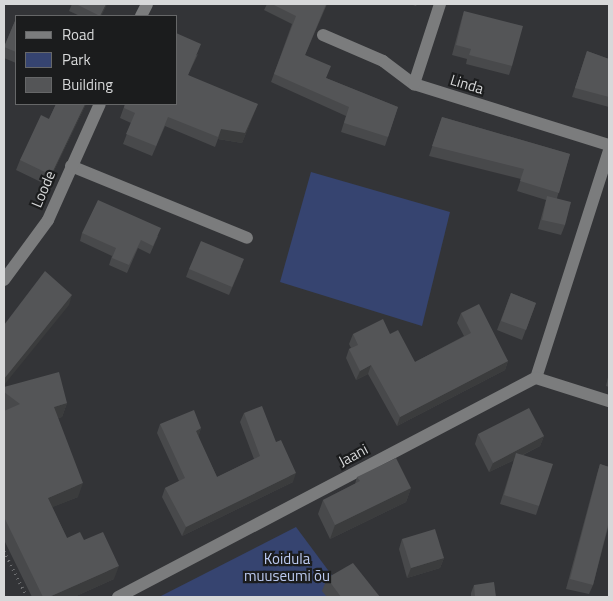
<!DOCTYPE html>
<html>
<head>
<meta charset="utf-8">
<style>
  body { margin:0 }
  #map { position:relative; width:613px; height:601px; overflow:hidden; background:#333437; font-family:"Titillium Web",sans-serif }
  div>[style] { position:absolute }
  [style*='--x'] { left:calc(var(--x)*1px); top:calc(var(--y)*1px); width:calc(var(--w)*1px); rotate:calc(var(--a)*1deg) }
  .green>* { inset:0; background:#364470 }
  .path>* { height:3px; margin-top:-1.5px; transform-origin:0; background:repeating-linear-gradient(90deg,#6e6f71 0 1px,transparent 0 5px) }
  .minor>* { height:12px; margin:-6px; padding:0 6px; transform-origin:6px; border-radius:6px; background:#7b7c7d }
  .wall>* { inset:0; background:#48494b }
  .shaded-wall>* { inset:0; background:#3b3c3d }
  .building>* { inset:0; background:#545557 }
  span { translate:-50% -50%; white-space:nowrap; text-align:center; line-height:1.15; -webkit-text-stroke:4.5px #1b1c1d; paint-order:stroke }
  .street-label { font-size:15px; color:#d7d8d9 }
  .park-label { font-size:15px; color:#bccaf0 }
  .frame { position:absolute; inset:0; border:5px solid #d7d8d9; pointer-events:none }
  .legend { position:absolute; left:15px; top:15px; width:162px; height:90px; box-sizing:border-box; background:#1b1c1d; border:1px solid #666768; margin:0; padding:6px 9px; list-style:none; font-size:15px; color:#d7d8d9 }
  .legend li { display:flex; align-items:center; gap:10px; height:25px }
  .legend b { width:25px; border:1px solid #666768 }
</style>
</head>
<body>
<div id="map">
  <div class="green">
    <i style="clip-path:polygon(311px 172px,450px 212px,422px 326px,280px 282px)"></i>
    <i style="clip-path:polygon(296px 527px,348px 597px,159px 597px)"></i>
  </div>
  <div class="path">
    <i style="--x:4;--y:551;--w:51;--a:63.4"></i>
  </div>
  <div class="minor">
    <i style="--x:141;--y:16;--w:13;--a:-63"></i>
    <i style="--x:323;--y:35;--w:65;--a:23.4"></i>
    <i style="--x:383;--y:61;--w:39;--a:37"></i>
    <i style="--x:414;--y:84;--w:204;--a:17.4"></i>
    <i style="--x:414;--y:84;--w:84;--a:-72"></i>
    <i style="--x:71;--y:166;--w:190;--a:22.2"></i>
    <i style="--x:4;--y:280;--w:74;--a:-53.7"></i>
    <i style="--x:48;--y:220;--w:127;--a:-65.9"></i>
    <i style="--x:536;--y:378;--w:238;--a:-72.2"></i>
    <i style="--x:118;--y:597;--w:472;--a:-27.7"></i>
    <i style="--x:536;--y:378;--w:77;--a:17.5"></i>
  </div>
  <div class="wall">
    <i style="clip-path:polygon(72px 4px,107px 4px,101px 16px,80px 16px,69px 11px)"></i>
    <i style="clip-path:polygon(267px 4px,327px 4px,305px 55px,326px 78px,398px 107px,385px 146px,341px 132px,346px 116px,271px 82px,292px 24px,264px 10px)"></i>
    <i style="clip-path:polygon(410px 4px,417px 4px,416px 6px)"></i>
    <i style="clip-path:polygon(464px 11px,512px 66px,509px 75px,466px 64px,467px 59px,452px 55px,461px 21px)"></i>
    <i style="clip-path:polygon(15px 21px,16px 22px,16px 63px,4px 58px,4px 47px)"></i>
    <i style="clip-path:polygon(587px 51px,609px 59px,609px 107px,572px 97px)"></i>
    <i style="clip-path:polygon(198px 54px,188px 75px,254px 113px,242px 143px,218px 139px,215px 147px,165px 126px,152px 156px,123px 144px,131px 123px,120px 118px,125px 104px)"></i>
    <i style="clip-path:polygon(56px 104px,86px 104px,47px 185px,16px 170px,20px 160px,49px 119px)"></i>
    <i style="clip-path:polygon(442px 117px,570px 154px,557px 198px,565px 225px,561px 235px,538px 229px,546px 200px,517px 191px,521px 179px,429px 156px)"></i>
    <i style="clip-path:polygon(82px 233px,158px 236px,150px 254px,138px 248px,127px 273px,109px 265px,112px 256px,80px 241px)"></i>
    <i style="clip-path:polygon(241px 267px,229px 295px,186px 277px,189px 269px)"></i>
    <i style="clip-path:polygon(511px 293px,536px 303px,522px 340px,497px 330px)"></i>
    <i style="clip-path:polygon(461px 313px,508px 361px,505px 370px,397px 426px,368px 374px,356px 380px,346px 358px,349px 349px,351px 348px,349px 344px,353px 334px,390px 334px,415px 362px,464px 336px,457px 323px)"></i>
    <i style="clip-path:polygon(609px 373px,609px 387px,606px 386px)"></i>
    <i style="clip-path:polygon(4px 387px,67px 403px,62px 417px,58px 418px,78px 497px,52px 507px,67px 538px,84px 540px,114px 579px,74px 597px,32px 597px,4px 540px,4px 411px,5px 410px,4px 409px)"></i>
    <i style="clip-path:polygon(244px 413px,293px 482px,182px 536px,162px 497px,165px 488px,179px 481px,157px 433px,160px 424px,201px 428px,198px 437px,217px 477px,254px 459px,240px 422px)"></i>
    <i style="clip-path:polygon(478px 434px,544px 436px,540px 446px,523px 455px,539px 506px,536px 515px,500px 504px,514px 460px,489px 472px,475px 444px)"></i>
    <i style="clip-path:polygon(600px 464px,609px 467px,609px 524px,593px 585px,589px 594px,566px 589px,597px 474px)"></i>
    <i style="clip-path:polygon(357px 477px,411px 488px,406px 502px,330px 539px,318px 514px,323px 500px,355px 484px)"></i>
    <i style="clip-path:polygon(402px 539px,444px 558px,440px 568px,407px 578px,399px 549px)"></i>
    <i style="clip-path:polygon(327px 578px,380px 597px,327px 597px,322px 591px)"></i>
    <i style="clip-path:polygon(474px 585px,496px 597px,471px 597px,471px 593px)"></i>
  </div>
  <div class="shaded-wall">
    <i style="clip-path:polygon(106px 4px,107px 4px,101px 16px,99px 16px)"></i>
    <i style="clip-path:polygon(85px 104px,86px 104px,47px 185px,51px 175px)"></i>
    <i style="clip-path:polygon(258px 104px,242px 143px,218px 139px,221px 129px)"></i>
    <i style="clip-path:polygon(72px 295px,69px 305px,4px 385px,4px 379px)"></i>
    <i style="clip-path:polygon(508px 361px,505px 370px,397px 426px,400px 417px)"></i>
    <i style="clip-path:polygon(371px 365px,368px 374px,356px 380px,360px 371px)"></i>
    <i style="clip-path:polygon(67px 403px,62px 417px,49px 420px,54px 407px)"></i>
    <i style="clip-path:polygon(201px 428px,198px 438px,196px 431px)"></i>
    <i style="clip-path:polygon(544px 436px,540px 446px,514px 459px,516px 453px,514px 460px,489px 472px,493px 463px)"></i>
    <i style="clip-path:polygon(296px 473px,293px 482px,182px 536px,186px 527px)"></i>
    <i style="clip-path:polygon(83px 483px,78px 497px,43px 511px,48px 498px)"></i>
    <i style="clip-path:polygon(411px 488px,406px 502px,330px 539px,335px 525px)"></i>
    <i style="clip-path:polygon(444px 558px,440px 568px,407px 578px,411px 568px)"></i>
    <i style="clip-path:polygon(119px 566px,114px 579px,74px 597px,49px 597px)"></i>
  </div>
  <div class="building">
    <i style="clip-path:polygon(76px 4px,106px 4px,100px 16px)"></i>
    <i style="clip-path:polygon(272px 4px,326px 4px,305px 55px,331px 66px,326px 78px,398px 107px,388px 137px,344px 123px,349px 107px,274px 74px,296px 16px)"></i>
    <i style="clip-path:polygon(464px 11px,523px 26px,512px 66px,469px 55px,471px 49px,456px 45px)"></i>
    <i style="clip-path:polygon(15px 21px,16px 22px,16px 52px,4px 47px)"></i>
    <i style="clip-path:polygon(176px 33px,201px 44px,188px 75px,258px 104px,245px 133px,221px 129px,218px 137px,168px 117px,156px 146px,126px 134px,135px 113px,124px 108px,125px 104px,176px 104px)"></i>
    <i style="clip-path:polygon(587px 51px,609px 59px,609px 97px,575px 88px)"></i>
    <i style="clip-path:polygon(56px 104px,85px 104px,51px 175px,20px 160px,41px 115px,49px 119px)"></i>
    <i style="clip-path:polygon(442px 117px,570px 154px,559px 193px,520px 181px,524px 169px,432px 146px)"></i>
    <i style="clip-path:polygon(547px 196px,571px 202px,565px 225px,542px 220px)"></i>
    <i style="clip-path:polygon(98px 200px,161px 228px,153px 246px,141px 240px,129px 265px,112px 258px,116px 248px,82px 233px)"></i>
    <i style="clip-path:polygon(201px 241px,244px 259px,232px 287px,189px 269px)"></i>
    <i style="clip-path:polygon(45px 271px,72px 295px,4px 379px,4px 325px)"></i>
    <i style="clip-path:polygon(511px 293px,536px 303px,526px 330px,501px 321px)"></i>
    <i style="clip-path:polygon(479px 304px,508px 361px,400px 417px,371px 365px,360px 371px,349px 349px,358px 345px,353px 334px,383px 319px,390px 334px,398px 330px,415px 362px,471px 333px,461px 313px)"></i>
    <i style="clip-path:polygon(59px 372px,67px 403px,54px 407px,83px 483px,48px 498px,67px 538px,80px 532px,84px 540px,103px 532px,119px 566px,49px 597px,43px 597px,4px 517px,4px 411px,20px 404px,4px 392px,4px 387px)"></i>
    <i style="clip-path:polygon(262px 406px,276px 442px,281px 440px,296px 473px,186px 527px,165px 488px,185px 478px,160px 424px,194px 410px,201px 428px,196px 431px,217px 477px,260px 456px,244px 413px)"></i>
    <i style="clip-path:polygon(529px 408px,544px 436px,493px 463px,478px 434px)"></i>
    <i style="clip-path:polygon(516px 453px,553px 464px,539px 506px,504px 495px)"></i>
    <i style="clip-path:polygon(396px 458px,411px 488px,335px 525px,323px 500px,360px 481px,357px 477px)"></i>
    <i style="clip-path:polygon(600px 464px,609px 467px,609px 521px,593px 585px,570px 579px)"></i>
    <i style="clip-path:polygon(435px 529px,444px 558px,411px 568px,402px 539px)"></i>
    <i style="clip-path:polygon(353px 563px,380px 597px,341px 597px,327px 578px)"></i>
    <i style="clip-path:polygon(494px 582px,496px 597px,475px 597px,474px 585px)"></i>
  </div>
  <div class="street-label">
    <span style="left:467px;top:84px;rotate:17deg">Linda</span>
    <span style="left:43px;top:189px;rotate:-67deg">Loode</span>
    <span style="left:353px;top:455px;rotate:-28deg">Jaani</span>
  </div>
  <div class="park-label">
    <span style="left:287px;top:567px">Koidula<br>muuseumi õu</span>
  </div>
  <div class="frame"></div>
  <ul class="legend">
  <li><b style="height:6px;background:#7b7c7d"></b>Road</li>
  <li><b style="height:14px;background:#364470"></b>Park</li>
  <li><b style="height:14px;background:#545557"></b>Building</li>
  </ul>
</div>
</body>
</html>
